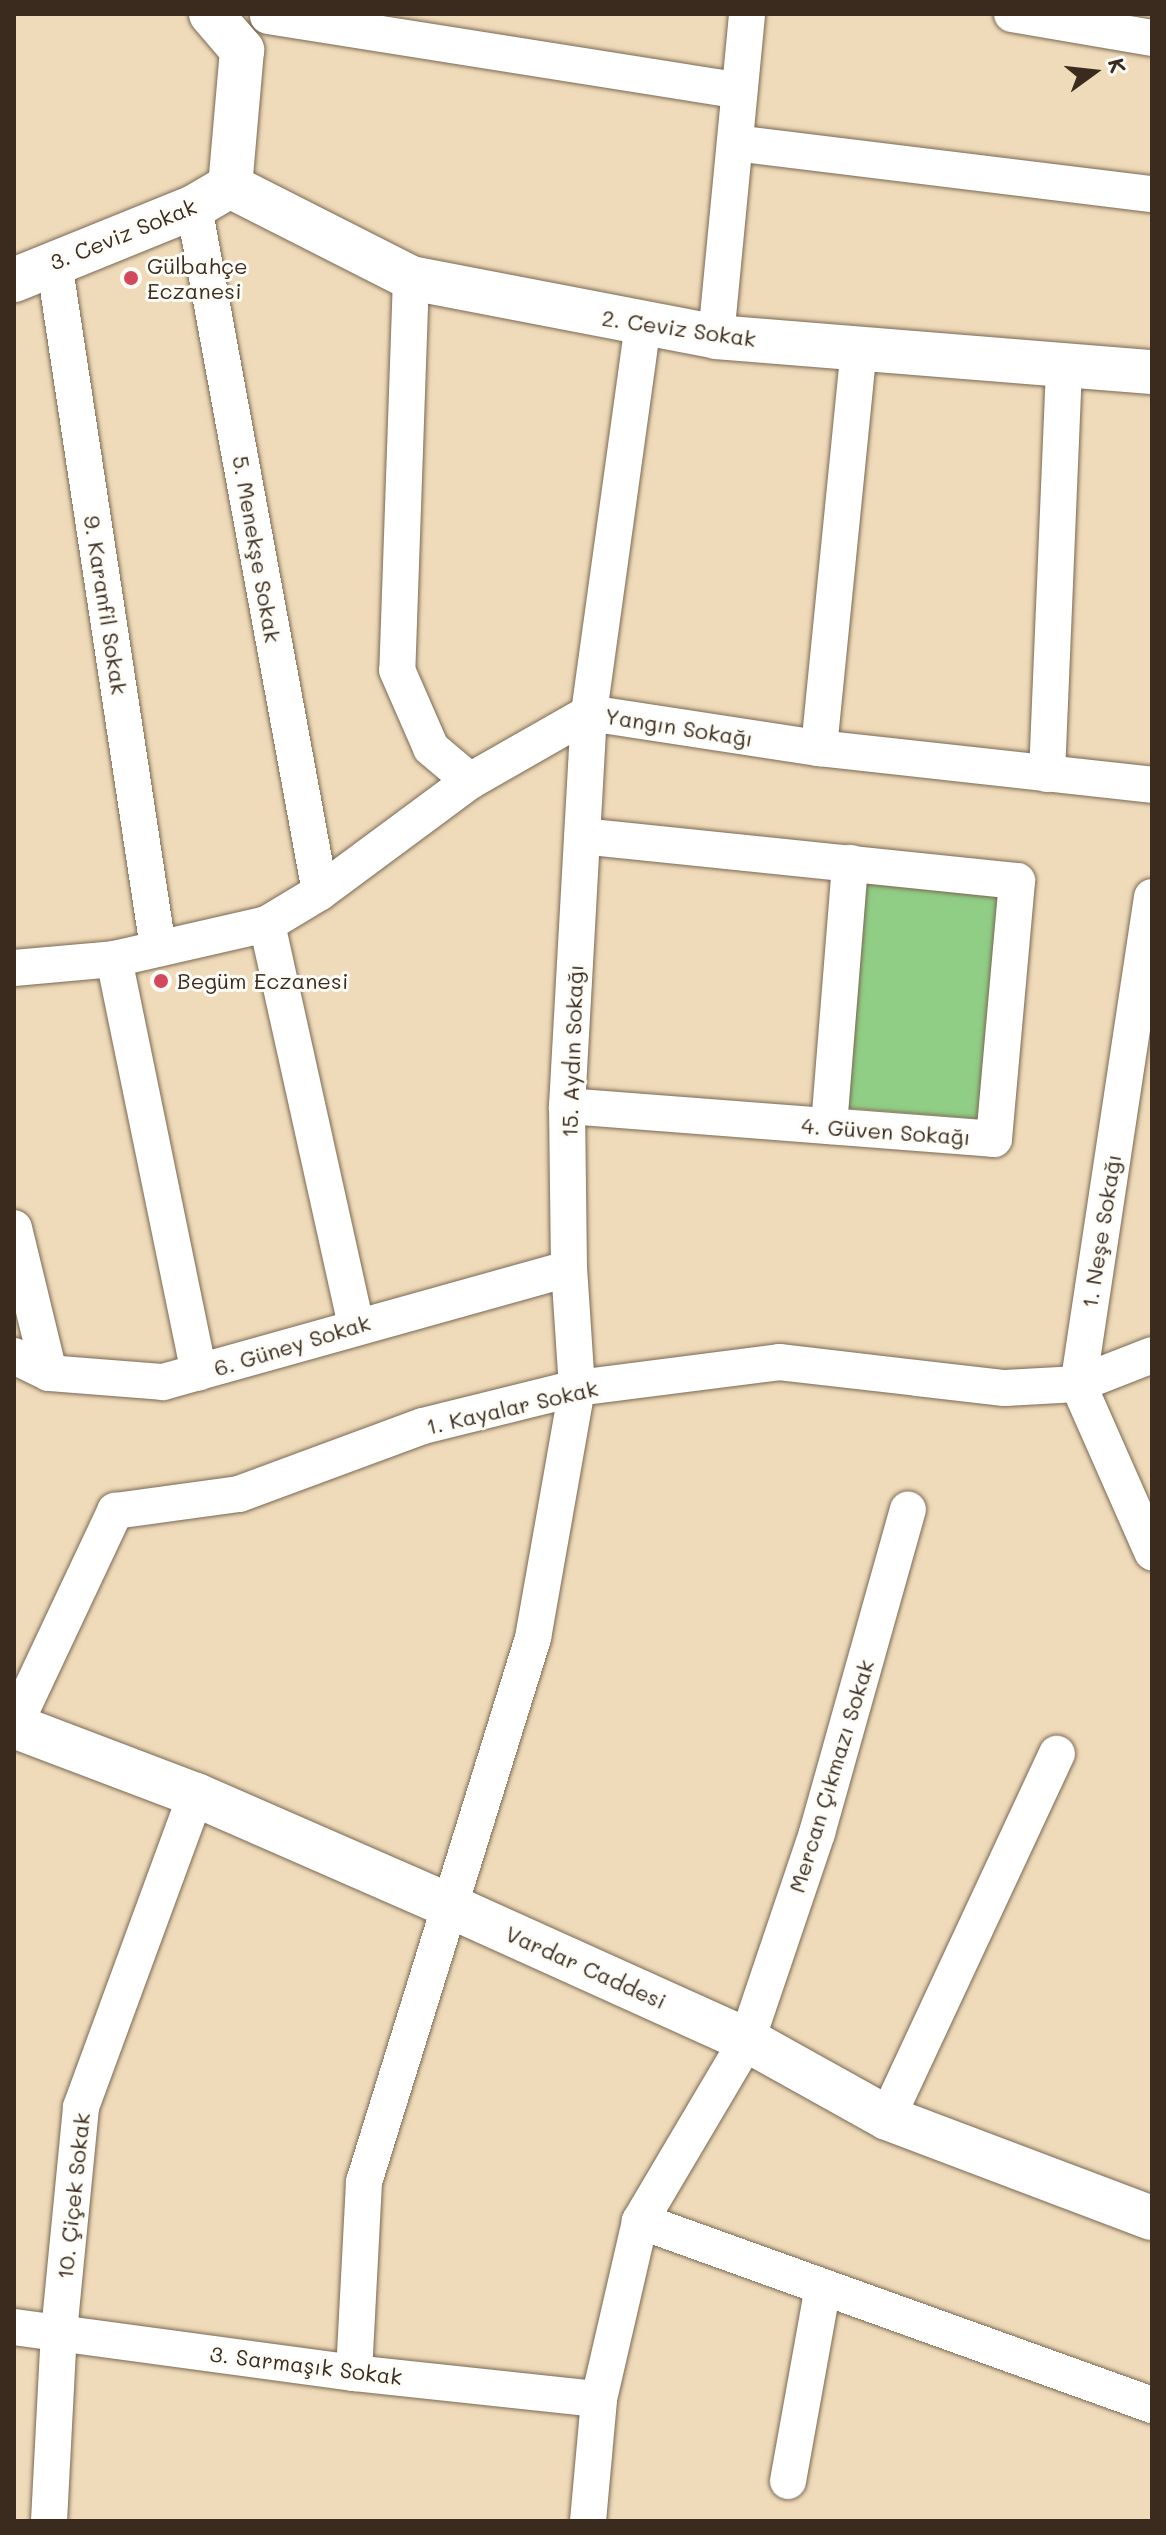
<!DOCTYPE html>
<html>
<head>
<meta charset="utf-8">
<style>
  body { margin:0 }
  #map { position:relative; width:1166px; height:2535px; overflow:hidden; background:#efdbb9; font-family:Mali,sans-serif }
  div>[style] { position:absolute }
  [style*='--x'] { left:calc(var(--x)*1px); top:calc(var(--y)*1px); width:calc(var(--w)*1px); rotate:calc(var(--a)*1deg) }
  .green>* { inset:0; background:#90ce85 }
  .roads { filter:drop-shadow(0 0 2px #7a6854) drop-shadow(0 0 2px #7a6854) }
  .minor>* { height:36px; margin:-18px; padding:0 18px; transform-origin:18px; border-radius:18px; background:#fff }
  .tertiary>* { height:44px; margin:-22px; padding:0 22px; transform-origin:22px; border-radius:22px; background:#fff }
  .secondary>* { height:44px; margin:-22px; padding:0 22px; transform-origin:22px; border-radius:22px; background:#fff }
  .dots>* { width:22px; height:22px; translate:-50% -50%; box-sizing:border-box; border:4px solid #fdfcf7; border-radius:50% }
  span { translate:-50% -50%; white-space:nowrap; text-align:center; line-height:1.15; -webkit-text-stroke:6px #fdfcf7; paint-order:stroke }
  .street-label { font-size:22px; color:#3b2a1e }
  .poi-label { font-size:22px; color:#3b2a1e }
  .left { translate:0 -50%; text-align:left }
  .frame { position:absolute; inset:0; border:16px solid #3b2a1e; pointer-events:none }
  .north { position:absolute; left:1054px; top:32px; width:80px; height:80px; -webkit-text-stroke:6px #fdfcf7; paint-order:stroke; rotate:75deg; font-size:22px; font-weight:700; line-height:32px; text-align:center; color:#3b2a1e }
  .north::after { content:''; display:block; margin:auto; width:28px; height:36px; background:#3b2a1e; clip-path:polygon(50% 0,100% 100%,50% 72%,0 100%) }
</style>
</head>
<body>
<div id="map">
  <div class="green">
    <i style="clip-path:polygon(863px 877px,1001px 893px,981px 1119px,845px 1108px)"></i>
  </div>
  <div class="roads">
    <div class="minor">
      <i style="--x:1012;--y:14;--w:142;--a:9.7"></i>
      <i style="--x:268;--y:16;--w:477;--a:9"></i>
      <i style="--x:735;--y:143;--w:420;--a:7"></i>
      <i style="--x:194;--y:207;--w:696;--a:79.58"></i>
      <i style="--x:54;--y:262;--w:694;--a:81.38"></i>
      <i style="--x:411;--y:278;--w:392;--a:92"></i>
      <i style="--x:397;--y:670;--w:85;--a:66.4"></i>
      <i style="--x:431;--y:748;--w:51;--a:40.2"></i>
      <i style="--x:716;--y:337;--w:324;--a:-84.5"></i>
      <i style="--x:819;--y:748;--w:403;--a:-84.3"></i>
      <i style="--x:1047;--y:774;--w:411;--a:-87.6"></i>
      <i style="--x:1152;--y:897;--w:493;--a:98.6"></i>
      <i style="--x:1078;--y:1384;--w:184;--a:66.2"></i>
      <i style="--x:267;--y:924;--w:411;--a:77.5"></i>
      <i style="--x:114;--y:959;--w:422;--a:78.4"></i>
      <i style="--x:14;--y:968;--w:100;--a:-5.1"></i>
      <i style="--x:114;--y:959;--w:157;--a:-12.9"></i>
      <i style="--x:267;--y:924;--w:62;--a:-31.1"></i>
      <i style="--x:320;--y:892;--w:187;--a:-36.5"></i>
      <i style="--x:470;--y:781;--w:137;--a:-29.7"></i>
      <i style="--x:589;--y:713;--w:233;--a:8.7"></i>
      <i style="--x:819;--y:748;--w:335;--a:6.3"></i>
      <i style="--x:567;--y:1106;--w:428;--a:4.4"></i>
      <i style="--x:994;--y:1139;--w:259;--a:-84.9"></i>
      <i style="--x:1017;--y:881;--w:437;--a:-174.1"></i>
      <i style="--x:829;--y:1126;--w:264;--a:-85.4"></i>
      <i style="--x:14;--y:1228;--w:149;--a:76.4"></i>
      <i style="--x:14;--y:1356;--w:39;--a:26"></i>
      <i style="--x:49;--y:1373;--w:114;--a:4.5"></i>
      <i style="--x:163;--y:1382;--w:421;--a:-15.6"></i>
      <i style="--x:14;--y:1726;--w:238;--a:-64.8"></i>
      <i style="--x:115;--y:1511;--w:125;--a:-7.8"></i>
      <i style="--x:239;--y:1494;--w:196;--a:-20.3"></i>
      <i style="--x:423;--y:1426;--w:159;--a:-13.9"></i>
      <i style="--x:577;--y:1388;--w:204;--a:-7.3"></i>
      <i style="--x:779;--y:1362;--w:227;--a:6.6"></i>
      <i style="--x:1005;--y:1388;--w:73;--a:-3.1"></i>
      <i style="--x:1078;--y:1384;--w:79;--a:-21.4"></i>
      <i style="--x:887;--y:2118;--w:402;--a:-65"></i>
      <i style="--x:640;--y:2221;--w:544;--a:19.77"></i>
      <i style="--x:14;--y:2327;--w:343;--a:7.7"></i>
      <i style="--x:354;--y:2373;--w:246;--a:6.1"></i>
      <i style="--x:354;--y:2373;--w:191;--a:-87"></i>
      <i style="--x:364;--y:2182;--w:570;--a:-72.74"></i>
      <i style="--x:533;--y:1638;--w:254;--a:-80"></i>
      <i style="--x:577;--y:1388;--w:119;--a:-93.8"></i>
      <i style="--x:569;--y:1269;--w:163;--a:-90.7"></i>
      <i style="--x:567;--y:1106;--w:394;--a:-86.8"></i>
      <i style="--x:589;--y:713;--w:391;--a:-82.1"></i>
      <i style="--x:788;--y:2481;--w:197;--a:-79.8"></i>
      <i style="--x:49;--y:2521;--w:189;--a:-87"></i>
      <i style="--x:59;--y:2332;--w:226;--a:-84.4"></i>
      <i style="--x:81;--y:2107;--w:333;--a:-69.8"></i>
      <i style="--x:588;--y:2521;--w:122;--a:-84.8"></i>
      <i style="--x:599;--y:2399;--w:183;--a:-77"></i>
      <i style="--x:640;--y:2221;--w:210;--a:-59.4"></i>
      <i style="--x:747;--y:2040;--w:219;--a:-71.3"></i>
      <i style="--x:817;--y:1833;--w:336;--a:-74.3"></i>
    </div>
    <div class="tertiary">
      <i style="--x:14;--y:280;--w:194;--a:-22.1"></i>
      <i style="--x:194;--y:207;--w:42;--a:-30.3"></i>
      <i style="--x:14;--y:1726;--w:195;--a:20.8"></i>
      <i style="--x:196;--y:1795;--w:279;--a:23.6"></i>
      <i style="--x:452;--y:1907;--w:324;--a:24.3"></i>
      <i style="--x:747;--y:2040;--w:160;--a:29.1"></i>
      <i style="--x:887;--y:2118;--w:283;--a:20.7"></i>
    </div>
    <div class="secondary">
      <i style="--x:211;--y:14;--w:48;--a:49.3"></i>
      <i style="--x:242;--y:50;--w:137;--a:95"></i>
      <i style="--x:230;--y:186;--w:203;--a:26.9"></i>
      <i style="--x:411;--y:278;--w:311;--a:10.9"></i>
      <i style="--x:716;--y:337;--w:437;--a:4.6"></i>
    </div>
  </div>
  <div class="dots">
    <i style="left:131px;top:278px;background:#d1495b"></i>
    <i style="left:161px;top:981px;background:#d1495b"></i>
  </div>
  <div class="street-label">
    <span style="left:123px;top:234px;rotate:-22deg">3. Ceviz Sokak</span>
    <span style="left:679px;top:328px;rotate:8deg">2. Ceviz Sokak</span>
    <span style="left:257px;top:549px;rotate:80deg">5. Menekşe Sokak</span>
    <span style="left:106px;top:605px;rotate:81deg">9. Karanfil Sokak</span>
    <span style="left:679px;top:727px;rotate:9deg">Yangın Sokağı</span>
    <span style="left:572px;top:1051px;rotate:-88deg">15. Aydın Sokağı</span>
    <span style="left:886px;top:1131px;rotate:4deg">4. Güven Sokağı</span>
    <span style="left:1101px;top:1231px;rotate:-81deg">1. Neşe Sokağı</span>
    <span style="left:292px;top:1345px;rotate:-17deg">6. Güney Sokak</span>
    <span style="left:512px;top:1407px;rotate:-13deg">1. Kayalar Sokak</span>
    <span style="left:831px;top:1776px;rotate:-73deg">Mercan Çıkmazı Sokak</span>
    <span style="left:586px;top:1967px;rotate:24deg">Vardar Caddesi</span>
    <span style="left:73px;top:2196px;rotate:-84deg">10. Çiçek Sokak</span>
    <span style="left:306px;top:2365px;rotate:7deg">3. Sarmaşık Sokak</span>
  </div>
  <div class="poi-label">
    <span class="left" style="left:147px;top:278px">Gülbahçe<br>Eczanesi</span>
    <span class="left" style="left:177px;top:981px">Begüm Eczanesi</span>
  </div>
  <div class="frame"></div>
  <div class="north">K</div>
</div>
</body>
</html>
